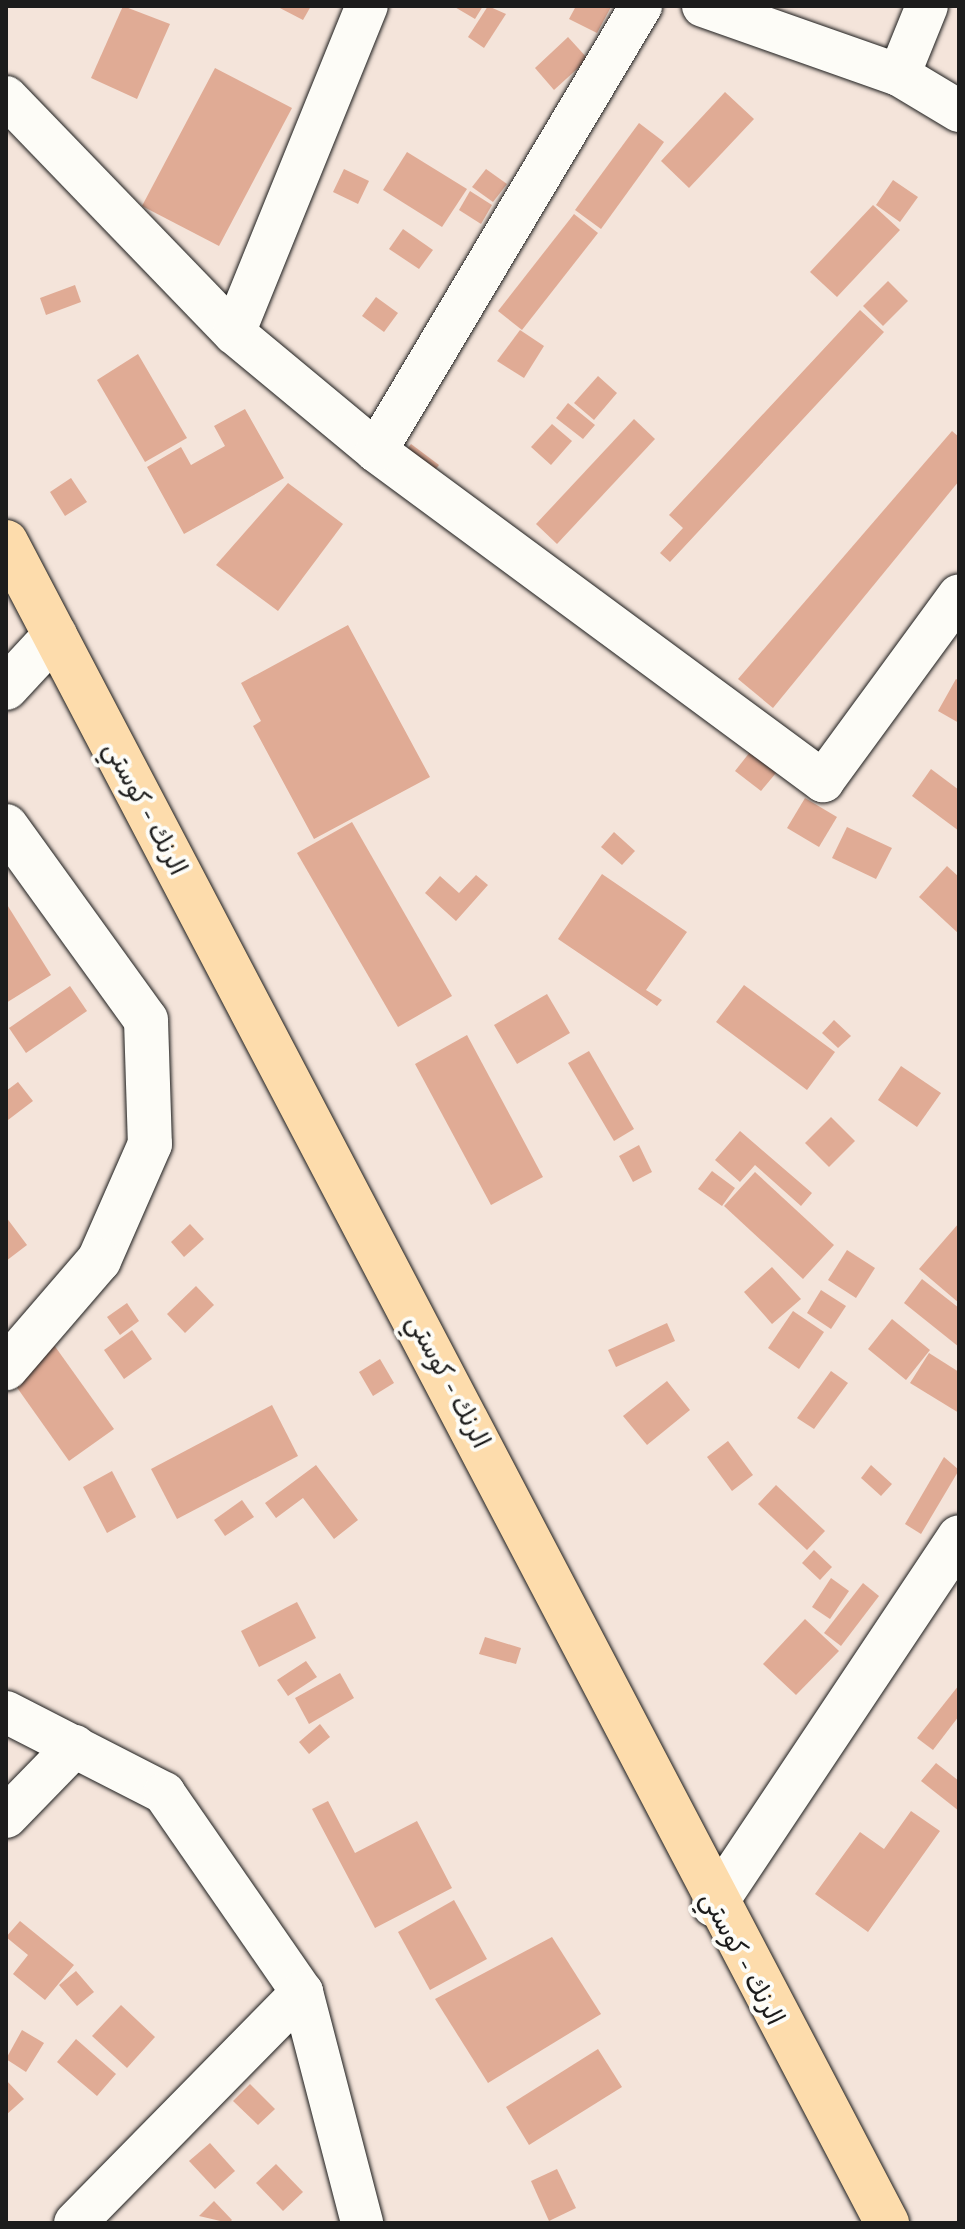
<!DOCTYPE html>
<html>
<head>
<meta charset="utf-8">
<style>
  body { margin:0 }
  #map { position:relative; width:965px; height:2229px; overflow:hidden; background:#f4e4da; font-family:Delius,"Playpen Sans Arabic",sans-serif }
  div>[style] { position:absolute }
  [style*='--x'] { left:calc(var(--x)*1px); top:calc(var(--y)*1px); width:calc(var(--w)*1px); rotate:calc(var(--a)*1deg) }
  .building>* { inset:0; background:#e0ab95 }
  .roads { filter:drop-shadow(0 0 2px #1c1c1c) drop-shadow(0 0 2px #1c1c1c) }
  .minor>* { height:42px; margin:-21px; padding:0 21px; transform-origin:21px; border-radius:21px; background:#fdfcf7 }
  .tertiary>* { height:44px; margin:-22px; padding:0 22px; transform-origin:22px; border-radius:22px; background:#fdfcf7 }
  .primary>* { height:44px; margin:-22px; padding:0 22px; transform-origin:22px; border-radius:22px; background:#fddcac }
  span { translate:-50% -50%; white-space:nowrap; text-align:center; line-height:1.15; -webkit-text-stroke:8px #fdfcf7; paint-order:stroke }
  .street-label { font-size:26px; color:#1c1c1c }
  .frame { position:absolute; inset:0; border:8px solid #1c1c1c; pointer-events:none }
</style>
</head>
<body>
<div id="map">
  <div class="building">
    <i style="clip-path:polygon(123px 6px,170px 24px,137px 99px,91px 78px)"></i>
    <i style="clip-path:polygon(276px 6px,311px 6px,303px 20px)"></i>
    <i style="clip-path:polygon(453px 6px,483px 6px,475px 19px)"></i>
    <i style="clip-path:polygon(488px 6px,506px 14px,484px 48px,468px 37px)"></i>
    <i style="clip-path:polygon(576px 6px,608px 6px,611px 7px,597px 33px,569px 19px)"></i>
    <i style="clip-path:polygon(568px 37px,588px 59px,554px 90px,535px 68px)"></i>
    <i style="clip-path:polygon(215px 68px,292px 108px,219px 246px,142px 206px)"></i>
    <i style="clip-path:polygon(725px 92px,754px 119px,689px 188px,661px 161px)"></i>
    <i style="clip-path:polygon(639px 123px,664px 142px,601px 229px,575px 210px)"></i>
    <i style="clip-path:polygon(407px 152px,467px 189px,442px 227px,383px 190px)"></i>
    <i style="clip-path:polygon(344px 169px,369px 181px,358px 204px,333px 192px)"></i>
    <i style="clip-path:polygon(486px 169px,507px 184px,493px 202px,472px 187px)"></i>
    <i style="clip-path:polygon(893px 180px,918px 197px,900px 222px,876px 205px)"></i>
    <i style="clip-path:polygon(470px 191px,492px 205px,481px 224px,459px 210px)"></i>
    <i style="clip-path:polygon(873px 205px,900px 230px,837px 297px,810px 272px)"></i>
    <i style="clip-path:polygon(574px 214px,598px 233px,522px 330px,498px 311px)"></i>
    <i style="clip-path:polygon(403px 229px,433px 250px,419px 269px,389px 249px)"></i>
    <i style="clip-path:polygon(888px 281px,908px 301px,883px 326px,863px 306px)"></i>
    <i style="clip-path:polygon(75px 285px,81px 302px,46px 315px,40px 298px)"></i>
    <i style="clip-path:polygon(376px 297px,398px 313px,384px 332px,362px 316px)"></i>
    <i style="clip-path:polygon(860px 310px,884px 332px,670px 562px,660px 553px,683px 528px,669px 515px)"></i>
    <i style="clip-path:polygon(520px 330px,544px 346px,524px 378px,497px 361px)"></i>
    <i style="clip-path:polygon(138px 354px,187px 438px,145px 462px,97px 380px)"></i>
    <i style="clip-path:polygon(598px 376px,617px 393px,594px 420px,574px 403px)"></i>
    <i style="clip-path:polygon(568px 403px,595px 425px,583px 439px,556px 418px)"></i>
    <i style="clip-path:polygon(245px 409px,284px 478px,184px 534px,147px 467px,181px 447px,191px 465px,225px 446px,214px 426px)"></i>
    <i style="clip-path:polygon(634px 419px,655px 439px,557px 544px,536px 524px)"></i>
    <i style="clip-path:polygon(552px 424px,572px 441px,551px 465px,531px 447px)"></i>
    <i style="clip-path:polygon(952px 431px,959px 437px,959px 481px,773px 708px,738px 679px)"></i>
    <i style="clip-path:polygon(411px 444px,439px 465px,429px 478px,402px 456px)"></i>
    <i style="clip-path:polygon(71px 478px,87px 502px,65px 516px,50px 492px)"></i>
    <i style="clip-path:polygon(288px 483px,343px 524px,278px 611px,216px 565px)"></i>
    <i style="clip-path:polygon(348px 625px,430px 777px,314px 839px,253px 726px,261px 721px,241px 683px)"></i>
    <i style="clip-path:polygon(956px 679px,959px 681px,959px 723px,938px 711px)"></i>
    <i style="clip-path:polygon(750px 752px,776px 773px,761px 791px,735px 771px)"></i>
    <i style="clip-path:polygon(931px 769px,959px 790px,959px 831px,912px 796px)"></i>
    <i style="clip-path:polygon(805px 798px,837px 817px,819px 847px,787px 828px)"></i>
    <i style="clip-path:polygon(352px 822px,452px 996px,398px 1027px,297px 853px)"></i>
    <i style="clip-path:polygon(847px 827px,892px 848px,876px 879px,832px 858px)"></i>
    <i style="clip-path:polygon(614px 832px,635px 851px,622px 865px,601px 847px)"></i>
    <i style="clip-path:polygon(947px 866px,959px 877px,959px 934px,919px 897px)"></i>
    <i style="clip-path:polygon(602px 874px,687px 932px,646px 990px,662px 1000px,657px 1006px,558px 939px)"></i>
    <i style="clip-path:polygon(476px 875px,488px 885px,456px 921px,425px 893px,440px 876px,459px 893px)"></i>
    <i style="clip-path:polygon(6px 903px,51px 975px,6px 1003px)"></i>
    <i style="clip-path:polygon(744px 985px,835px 1052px,807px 1090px,716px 1022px)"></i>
    <i style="clip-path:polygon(70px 986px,87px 1011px,26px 1053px,9px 1028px)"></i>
    <i style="clip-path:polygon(547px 994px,570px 1033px,517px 1064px,494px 1025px)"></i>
    <i style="clip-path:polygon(834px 1020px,851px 1036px,838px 1048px,822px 1033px)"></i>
    <i style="clip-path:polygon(467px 1035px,543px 1177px,491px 1205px,415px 1064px)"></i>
    <i style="clip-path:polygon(589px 1051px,634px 1129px,614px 1141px,568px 1063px)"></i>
    <i style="clip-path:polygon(901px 1066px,941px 1093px,917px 1127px,878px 1100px)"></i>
    <i style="clip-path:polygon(18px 1082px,33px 1101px,8px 1120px,6px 1091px)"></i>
    <i style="clip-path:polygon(831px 1117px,855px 1141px,829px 1167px,805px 1143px)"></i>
    <i style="clip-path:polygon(740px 1131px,812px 1193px,801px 1206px,755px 1165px,740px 1182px,715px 1160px)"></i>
    <i style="clip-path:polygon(639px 1145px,652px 1172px,633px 1182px,619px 1156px)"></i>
    <i style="clip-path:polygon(712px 1171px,735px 1188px,722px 1206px,698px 1189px)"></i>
    <i style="clip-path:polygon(755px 1172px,834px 1245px,803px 1279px,724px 1206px)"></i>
    <i style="clip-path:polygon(6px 1217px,27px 1245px,6px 1261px)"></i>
    <i style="clip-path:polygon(959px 1223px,959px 1303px,919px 1269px)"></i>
    <i style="clip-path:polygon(190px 1224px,204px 1239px,184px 1257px,171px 1242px)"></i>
    <i style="clip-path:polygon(847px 1250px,875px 1268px,856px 1298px,828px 1280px)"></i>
    <i style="clip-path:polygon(772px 1267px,801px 1299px,772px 1324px,744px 1292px)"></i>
    <i style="clip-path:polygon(922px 1279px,959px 1308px,959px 1347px,904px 1303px)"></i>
    <i style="clip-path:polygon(196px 1286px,214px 1305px,185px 1333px,167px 1314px)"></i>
    <i style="clip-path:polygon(821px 1290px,846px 1306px,831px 1329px,807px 1313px)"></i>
    <i style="clip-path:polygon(127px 1303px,139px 1321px,120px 1335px,107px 1317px)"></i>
    <i style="clip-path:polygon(793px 1311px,824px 1332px,799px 1369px,768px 1348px)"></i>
    <i style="clip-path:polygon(892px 1319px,930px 1350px,906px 1380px,868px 1349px)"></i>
    <i style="clip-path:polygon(667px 1323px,675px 1341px,616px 1367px,608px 1350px)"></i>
    <i style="clip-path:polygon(132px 1330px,152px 1359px,124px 1379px,104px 1350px)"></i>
    <i style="clip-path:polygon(49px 1338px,114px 1429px,69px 1461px,6px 1372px)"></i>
    <i style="clip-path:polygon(929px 1353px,959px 1372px,959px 1413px,910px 1383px)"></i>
    <i style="clip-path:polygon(380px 1359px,394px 1383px,373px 1396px,359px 1372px)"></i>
    <i style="clip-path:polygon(831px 1371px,848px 1383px,814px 1429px,797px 1418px)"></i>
    <i style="clip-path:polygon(667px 1381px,690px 1410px,647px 1445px,623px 1416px)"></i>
    <i style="clip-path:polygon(272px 1405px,298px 1456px,177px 1519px,151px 1469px)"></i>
    <i style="clip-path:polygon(728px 1441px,753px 1475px,732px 1491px,707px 1457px)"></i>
    <i style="clip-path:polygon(944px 1457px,959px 1470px,921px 1534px,905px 1524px)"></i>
    <i style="clip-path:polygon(316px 1465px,358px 1520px,334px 1539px,303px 1498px,276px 1518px,265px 1503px)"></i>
    <i style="clip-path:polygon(871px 1465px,892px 1484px,881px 1496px,861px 1478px)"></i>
    <i style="clip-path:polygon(112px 1471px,136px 1517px,107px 1533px,83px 1487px)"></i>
    <i style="clip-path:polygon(776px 1485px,825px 1531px,807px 1550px,758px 1504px)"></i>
    <i style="clip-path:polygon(242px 1500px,254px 1517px,225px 1536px,214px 1520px)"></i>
    <i style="clip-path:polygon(814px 1550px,832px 1567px,820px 1580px,802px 1563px)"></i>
    <i style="clip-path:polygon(831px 1578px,849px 1591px,830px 1619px,812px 1607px)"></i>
    <i style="clip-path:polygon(863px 1583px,879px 1596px,841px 1646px,824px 1633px)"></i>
    <i style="clip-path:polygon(297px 1602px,316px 1638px,259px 1667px,241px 1631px)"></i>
    <i style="clip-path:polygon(805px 1619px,839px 1651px,796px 1695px,763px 1664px)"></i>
    <i style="clip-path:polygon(485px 1637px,521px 1648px,516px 1664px,479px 1654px)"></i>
    <i style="clip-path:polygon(306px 1661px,317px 1677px,288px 1696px,277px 1680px)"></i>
    <i style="clip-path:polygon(340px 1673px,354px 1698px,309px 1724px,295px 1698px)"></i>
    <i style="clip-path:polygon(959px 1685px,959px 1716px,933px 1750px,917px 1738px)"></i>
    <i style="clip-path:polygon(320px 1724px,330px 1737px,309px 1754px,299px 1742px)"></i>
    <i style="clip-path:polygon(936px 1763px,959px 1781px,959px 1811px,921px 1781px)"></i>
    <i style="clip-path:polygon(328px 1801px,355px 1853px,417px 1821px,452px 1888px,375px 1928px,312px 1809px)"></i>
    <i style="clip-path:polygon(911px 1811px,940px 1831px,868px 1932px,815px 1894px,860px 1832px,884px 1849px)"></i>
    <i style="clip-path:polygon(454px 1900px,487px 1959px,430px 1990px,398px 1932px)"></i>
    <i style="clip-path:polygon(20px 1921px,74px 1965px,45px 2000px,13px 1974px,28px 1955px,6px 1937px)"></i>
    <i style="clip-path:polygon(552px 1937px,601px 2014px,488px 2083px,435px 1999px)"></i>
    <i style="clip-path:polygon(76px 1971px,94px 1992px,77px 2006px,59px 1985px)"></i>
    <i style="clip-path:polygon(121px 2005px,155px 2037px,127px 2068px,92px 2036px)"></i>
    <i style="clip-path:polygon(22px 2030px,44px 2043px,26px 2072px,6px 2059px)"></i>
    <i style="clip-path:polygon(76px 2039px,116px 2074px,97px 2096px,57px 2062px)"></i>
    <i style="clip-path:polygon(598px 2049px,622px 2087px,529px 2145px,506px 2107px)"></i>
    <i style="clip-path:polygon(6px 2080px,24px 2099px,6px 2115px)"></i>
    <i style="clip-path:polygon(250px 2084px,275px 2109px,258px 2125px,233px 2101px)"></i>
    <i style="clip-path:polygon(210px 2143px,235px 2171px,215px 2189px,189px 2161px)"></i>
    <i style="clip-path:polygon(276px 2164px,303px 2192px,283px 2211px,256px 2183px)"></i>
    <i style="clip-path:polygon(557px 2169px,576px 2208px,549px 2221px,531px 2181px)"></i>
    <i style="clip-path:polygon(214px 2201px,232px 2220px,229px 2223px,199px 2216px)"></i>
  </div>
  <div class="roads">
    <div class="minor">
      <i style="--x:703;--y:6;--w:208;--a:19.4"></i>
      <i style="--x:899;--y:75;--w:70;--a:31"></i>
      <i style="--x:899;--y:75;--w:74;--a:-67.9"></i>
      <i style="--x:6;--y:97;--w:328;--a:46"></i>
      <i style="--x:234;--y:333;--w:185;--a:39.7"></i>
      <i style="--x:376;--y:451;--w:556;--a:36.44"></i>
      <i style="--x:823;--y:781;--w:230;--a:-53.8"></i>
      <i style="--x:234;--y:333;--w:353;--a:-67.9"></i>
      <i style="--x:376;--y:451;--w:518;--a:-59.23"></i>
      <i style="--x:6;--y:1712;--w:178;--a:27.1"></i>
      <i style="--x:164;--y:1793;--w:242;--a:55.3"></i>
      <i style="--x:302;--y:1992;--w:239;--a:75.4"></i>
      <i style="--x:6;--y:1817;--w:99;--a:-45.8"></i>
      <i style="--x:75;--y:2223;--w:324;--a:-45.5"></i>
    </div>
    <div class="tertiary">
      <i style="--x:6;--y:688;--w:72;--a:-47.2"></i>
      <i style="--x:6;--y:826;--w:239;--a:54.2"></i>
      <i style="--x:146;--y:1020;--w:124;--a:88.2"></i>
      <i style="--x:150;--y:1144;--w:127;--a:113.7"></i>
      <i style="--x:99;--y:1260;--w:143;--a:130.7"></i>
      <i style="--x:714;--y:1905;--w:442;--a:-56.3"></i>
    </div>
    <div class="primary">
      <i style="--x:6;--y:542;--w:1898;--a:62.34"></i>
    </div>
  </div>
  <div class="street-label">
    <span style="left:146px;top:808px;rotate:62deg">الرنك - كوستي</span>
    <span style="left:449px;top:1381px;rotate:62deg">الرنك - كوستي</span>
    <span style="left:743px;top:1958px;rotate:62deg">الرنك - كوستي</span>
  </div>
  <div class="frame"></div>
</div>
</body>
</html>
